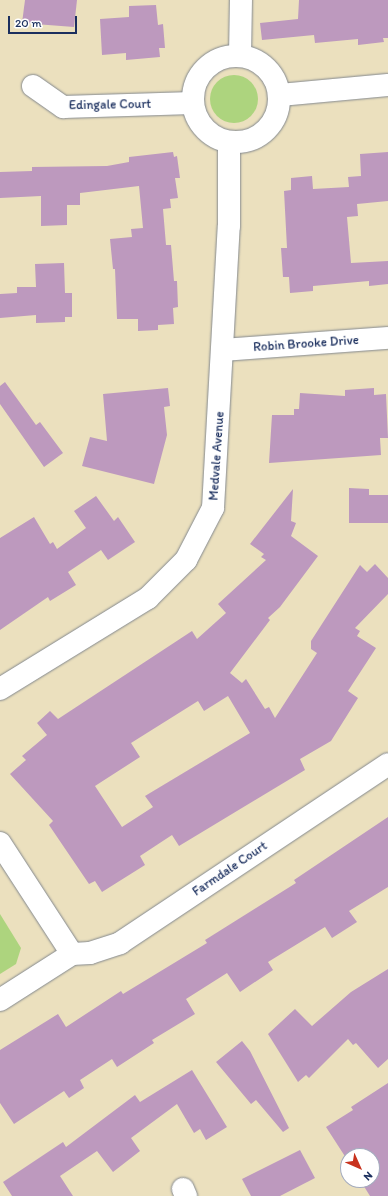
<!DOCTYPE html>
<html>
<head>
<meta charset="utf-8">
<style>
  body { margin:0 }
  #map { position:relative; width:388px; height:1196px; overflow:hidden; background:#ebe0be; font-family:Itim,sans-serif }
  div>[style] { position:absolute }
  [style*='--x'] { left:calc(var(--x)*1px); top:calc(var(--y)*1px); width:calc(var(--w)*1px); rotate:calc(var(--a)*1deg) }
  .green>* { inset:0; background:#add47e }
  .round { border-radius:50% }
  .building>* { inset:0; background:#bd99be }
  .roads { filter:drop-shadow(0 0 1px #83888e) drop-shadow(0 0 1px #83888e) }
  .minor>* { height:22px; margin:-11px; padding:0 11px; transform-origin:11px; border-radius:11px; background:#fff }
  .minor>.ring { margin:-11px; padding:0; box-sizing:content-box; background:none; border:22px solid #fff; border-radius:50% }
  span { translate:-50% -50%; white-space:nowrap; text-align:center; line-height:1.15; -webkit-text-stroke:4px #fff; paint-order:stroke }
  .street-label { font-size:13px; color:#1b2f5e }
  .north { position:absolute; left:340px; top:1148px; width:40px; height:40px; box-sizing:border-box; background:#fff; border:1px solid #a4acbf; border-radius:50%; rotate:135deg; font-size:11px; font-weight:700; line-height:16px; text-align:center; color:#1b2f5e }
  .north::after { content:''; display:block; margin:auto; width:14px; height:18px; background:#c8321e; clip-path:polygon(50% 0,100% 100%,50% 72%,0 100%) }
  .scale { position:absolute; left:8px; top:16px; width:69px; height:18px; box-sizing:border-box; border:2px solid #1b2f5e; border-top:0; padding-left:5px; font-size:12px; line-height:14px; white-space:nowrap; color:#1b2f5e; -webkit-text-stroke:3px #fff; paint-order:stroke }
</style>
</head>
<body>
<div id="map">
  <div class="green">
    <i class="round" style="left:210px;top:75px;width:48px;height:48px"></i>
    <i style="clip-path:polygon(0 914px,21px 948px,16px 964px,0 974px)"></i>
  </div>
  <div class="building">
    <i style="clip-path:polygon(25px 0,77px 0,74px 27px,22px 23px)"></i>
    <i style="clip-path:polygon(299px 0,388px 0,388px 38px,383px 38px,384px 42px,358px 45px,358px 39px,315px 43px,314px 35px,262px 40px,260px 23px,298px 19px)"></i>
    <i style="clip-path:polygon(156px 5px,158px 25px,163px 24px,165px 48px,159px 48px,160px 57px,126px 60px,126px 53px,102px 55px,100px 19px,129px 17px,129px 6px)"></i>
    <i style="clip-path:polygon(173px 152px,174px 157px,177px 156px,180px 178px,175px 178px,178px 198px,170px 199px,171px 208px,163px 209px,166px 245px,171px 245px,174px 281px,177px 281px,178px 307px,173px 308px,174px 324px,158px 325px,158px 330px,138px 331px,138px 319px,117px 319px,115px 269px,113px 269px,110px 239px,132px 237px,131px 229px,143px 228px,139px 186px,80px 193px,80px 205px,67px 205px,67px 225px,41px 226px,41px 196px,0 198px,0 172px,32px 171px,32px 167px,107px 166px,129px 162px,129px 157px)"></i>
    <i style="clip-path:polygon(388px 152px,388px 201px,357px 204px,358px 216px,347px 217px,351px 263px,388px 261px,388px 284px,369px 286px,369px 281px,313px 286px,313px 291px,290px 293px,289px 277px,283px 277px,281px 248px,287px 248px,284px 191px,291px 190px,291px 178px,312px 176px,313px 189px,349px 187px,348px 177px,361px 176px,360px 154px)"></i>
    <i style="clip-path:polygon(64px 263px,65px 293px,72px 293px,72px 317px,65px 317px,65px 322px,36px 323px,36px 315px,0 318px,0 294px,17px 293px,17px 287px,36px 287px,35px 264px)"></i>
    <i style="clip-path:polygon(5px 382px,36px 425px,40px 422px,63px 453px,44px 467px,0 404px,0 386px)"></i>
    <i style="clip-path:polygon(168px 388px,170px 406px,164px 407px,167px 435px,154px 484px,82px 466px,90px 437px,107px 441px,103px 394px)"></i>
    <i style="clip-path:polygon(374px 388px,374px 395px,386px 394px,388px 438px,380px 438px,381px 455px,269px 463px,272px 415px,294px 415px,294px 409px,299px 409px,300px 393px,345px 396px,345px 390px)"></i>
    <i style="clip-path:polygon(349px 488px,369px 489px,369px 495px,388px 495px,388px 523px,349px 523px)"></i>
    <i style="clip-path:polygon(evenodd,293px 489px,291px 521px,296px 523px,291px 536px,318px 556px,280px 607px,268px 618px,270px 620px,230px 673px,242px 683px,246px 679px,265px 709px,269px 707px,275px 718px,317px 653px,311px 649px,311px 641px,360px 565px,367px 572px,375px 564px,388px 578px,388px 594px,355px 628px,360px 631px,357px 636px,376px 648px,348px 691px,358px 698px,331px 741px,300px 759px,305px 770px,179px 846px,172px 835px,140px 856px,145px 865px,102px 892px,95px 881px,89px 884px,49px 825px,53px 821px,10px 774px,26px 760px,22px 756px,47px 735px,37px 723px,50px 711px,58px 719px,192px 631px,197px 639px,226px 613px,218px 604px,266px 560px,261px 557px,264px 554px,250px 544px,293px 489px,228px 696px,250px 733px,145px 796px,153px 807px,122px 827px,95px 786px,140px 757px,131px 743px,198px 701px,204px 711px,228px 696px)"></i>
    <i style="clip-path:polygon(96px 496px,114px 521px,118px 517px,135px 542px,108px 560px,101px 550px,68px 572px,76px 585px,50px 601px,48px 597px,0 630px,0 538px,34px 517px,50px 544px,53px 542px,57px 549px,86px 528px,74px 511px)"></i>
    <i style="clip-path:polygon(388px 817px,388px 887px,349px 911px,357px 922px,332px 938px,325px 927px,268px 962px,273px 970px,240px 992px,227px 973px,186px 999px,195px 1014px,152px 1040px,154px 1043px,117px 1067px,112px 1059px,80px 1080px,84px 1088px,69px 1098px,64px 1091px,14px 1124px,0 1103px,0 1050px,58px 1014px,66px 1027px,121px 991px,123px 994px,207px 943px,205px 940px,296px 883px,294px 880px)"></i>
    <i style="clip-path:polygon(388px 969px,388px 1059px,378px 1068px,356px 1043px,353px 1045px,348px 1039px,309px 1078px,306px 1075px,298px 1082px,268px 1034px,295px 1009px,312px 1026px,351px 992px)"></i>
    <i style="clip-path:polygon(242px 1041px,250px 1051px,289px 1128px,283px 1132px,256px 1100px,251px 1104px,216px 1062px)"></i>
    <i style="clip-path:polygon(192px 1070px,227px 1127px,206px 1140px,200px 1129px,194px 1133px,177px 1104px,131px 1138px,140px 1151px,113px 1172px,97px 1151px,60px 1176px,73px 1196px,12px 1196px,3px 1182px,63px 1142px,66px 1147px,135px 1095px,140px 1102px)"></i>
    <i style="clip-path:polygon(388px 1083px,388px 1196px,370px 1196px,360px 1180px,372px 1180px,372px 1156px,348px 1156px,348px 1161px,326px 1127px,353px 1110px,351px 1107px)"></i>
    <i style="clip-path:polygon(300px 1150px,315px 1178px,280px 1196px,251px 1196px,242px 1179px)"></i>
  </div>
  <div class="roads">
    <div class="minor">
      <i class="ring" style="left:193px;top:56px;width:64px;height:64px"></i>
      <i style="--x:240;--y:56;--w:56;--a:-89"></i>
      <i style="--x:33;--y:86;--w:37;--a:35"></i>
      <i style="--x:63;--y:107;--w:130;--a:-1.8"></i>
      <i style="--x:280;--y:95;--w:108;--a:-5.3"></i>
      <i style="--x:223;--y:350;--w:165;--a:-4.2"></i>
      <i style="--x:0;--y:689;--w:174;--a:-31.6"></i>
      <i style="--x:148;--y:598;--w:54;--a:-45"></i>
      <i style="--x:186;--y:560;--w:59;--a:-62.6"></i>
      <i style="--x:213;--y:508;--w:282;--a:-86.8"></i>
      <i style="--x:229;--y:226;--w:84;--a:-90"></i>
      <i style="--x:0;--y:843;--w:132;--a:57"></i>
      <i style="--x:0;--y:1000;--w:85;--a:-32.6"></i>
      <i style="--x:72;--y:954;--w:18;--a:-3"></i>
      <i style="--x:90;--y:953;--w:32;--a:-18"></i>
      <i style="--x:120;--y:943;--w:322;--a:-33.7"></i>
      <i style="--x:183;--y:1189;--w:8;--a:67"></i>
    </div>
  </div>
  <div class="street-label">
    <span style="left:110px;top:105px;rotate:-1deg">Edingale Court</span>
    <span style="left:306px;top:344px;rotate:-4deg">Robin Brooke Drive</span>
    <span style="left:217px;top:456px;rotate:-86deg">Medvale Avenue</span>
    <span style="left:230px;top:869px;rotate:-34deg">Farmdale Court</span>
  </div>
  <div class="north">N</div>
  <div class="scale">20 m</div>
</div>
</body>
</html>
